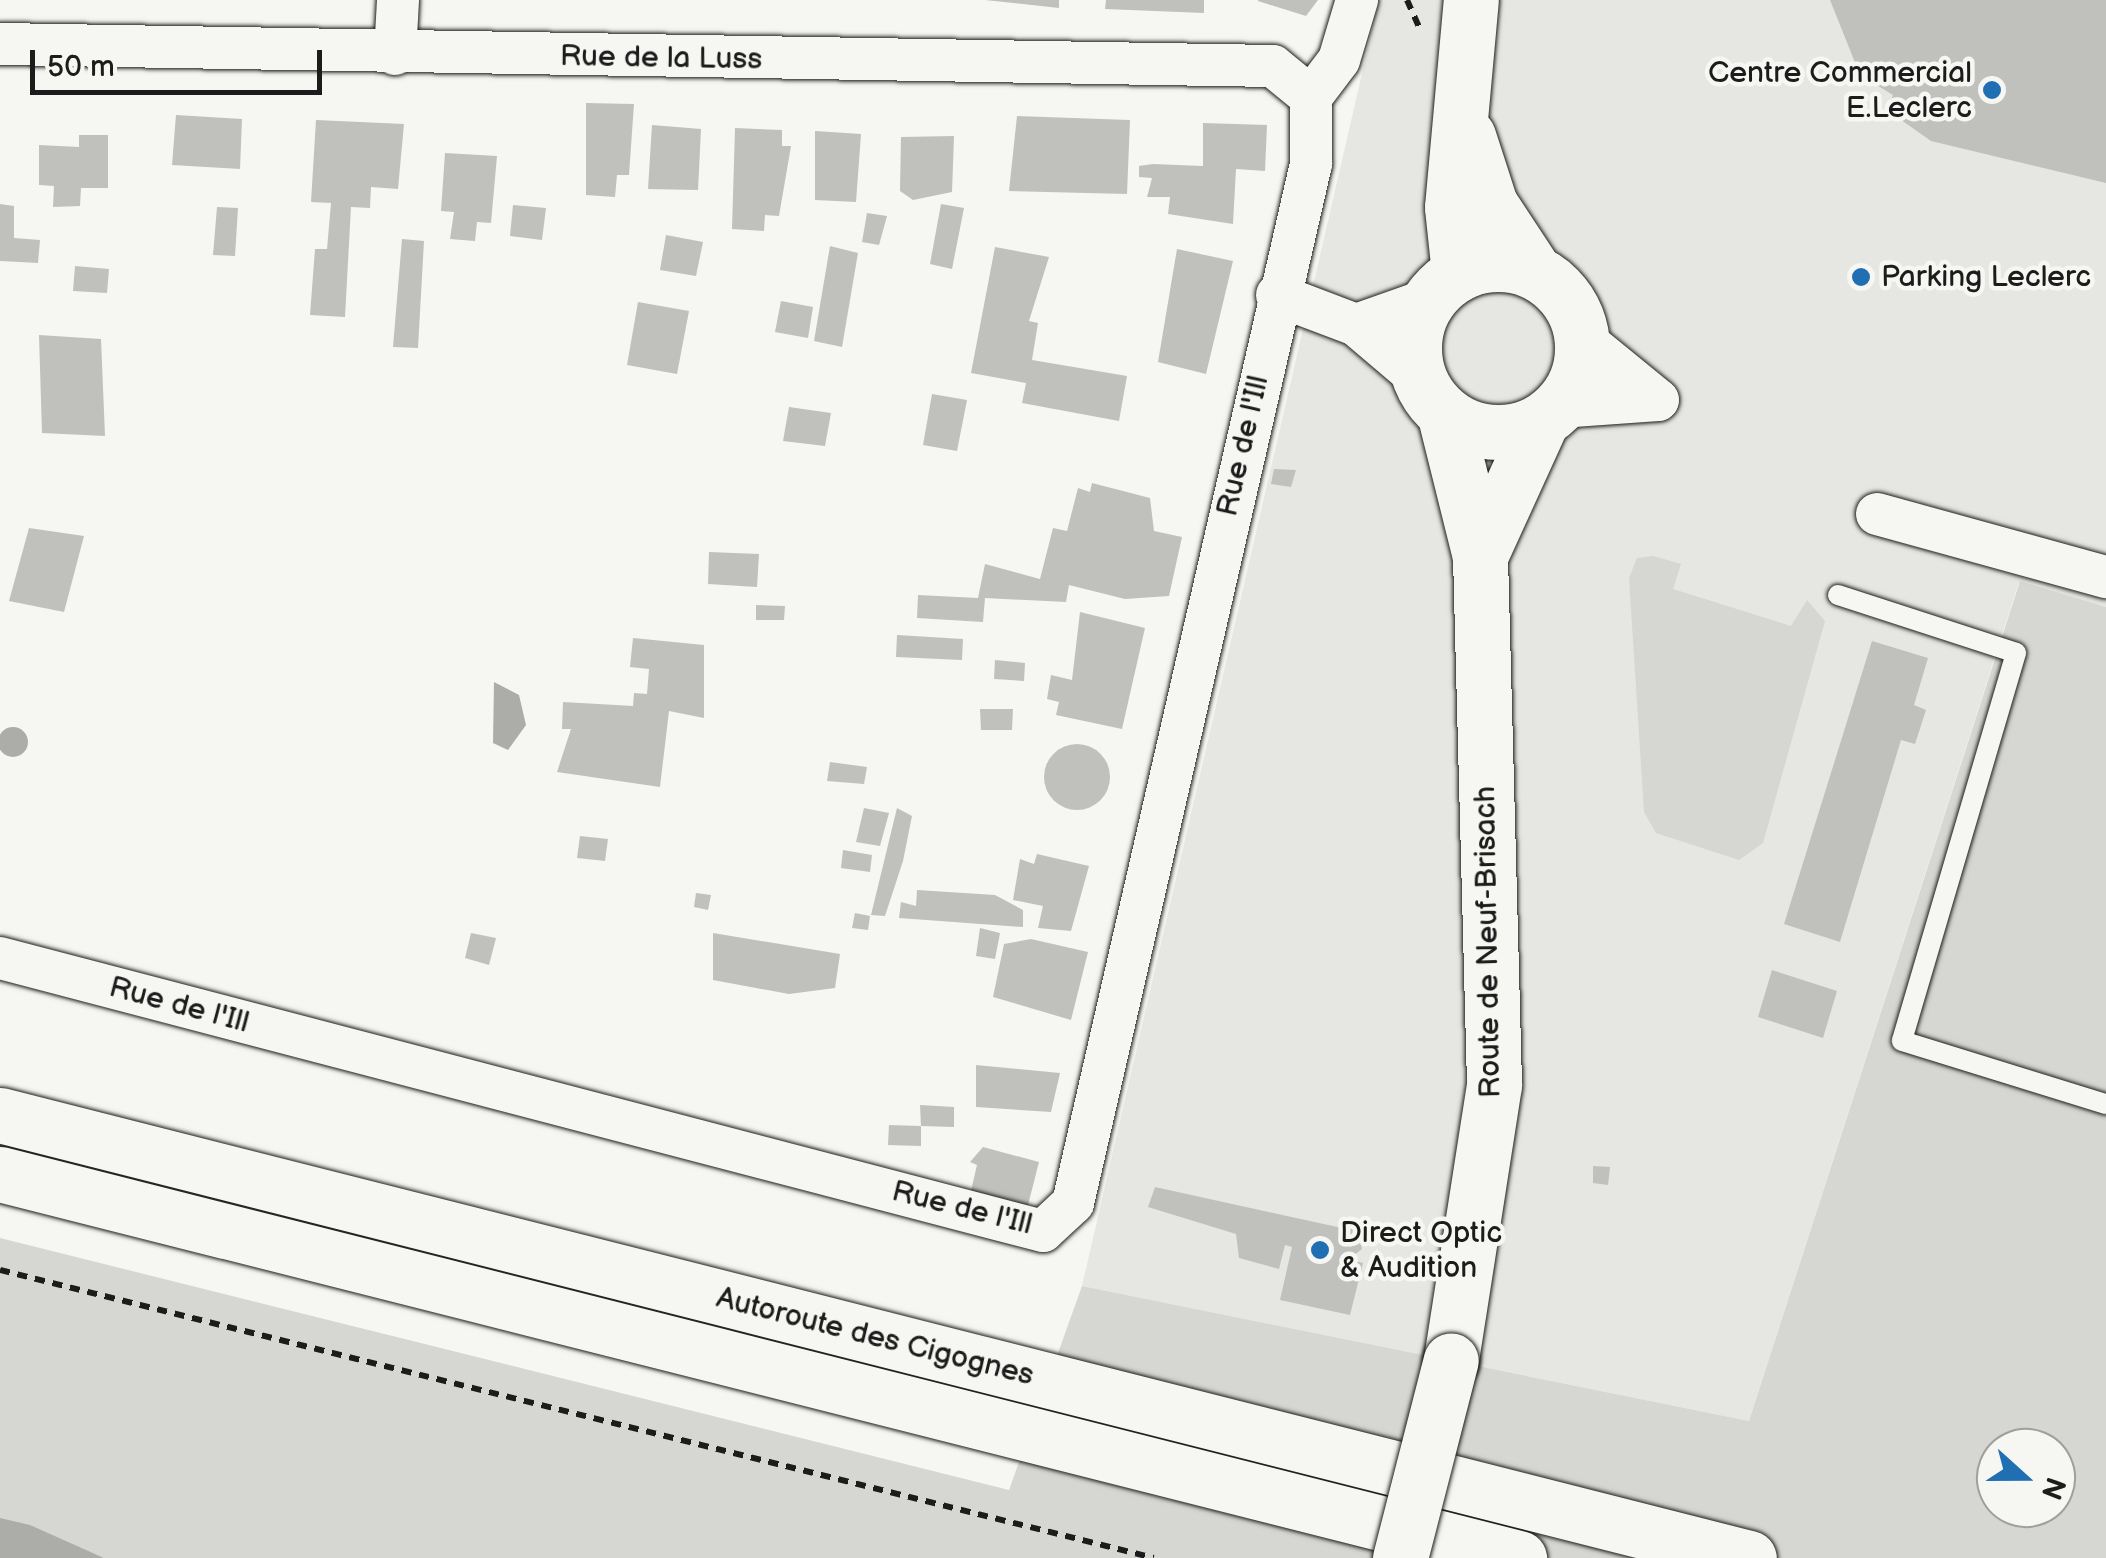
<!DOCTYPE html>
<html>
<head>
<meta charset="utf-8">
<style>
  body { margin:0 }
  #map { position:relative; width:2106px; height:1558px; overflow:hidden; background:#f6f6f2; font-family:"Balsamiq Sans",sans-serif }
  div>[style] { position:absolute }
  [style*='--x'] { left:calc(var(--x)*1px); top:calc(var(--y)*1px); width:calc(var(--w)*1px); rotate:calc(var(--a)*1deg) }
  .built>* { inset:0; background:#e6e6e2 }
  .green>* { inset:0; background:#d6d6d2 }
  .water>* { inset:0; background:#acaca9 }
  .round { border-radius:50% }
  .building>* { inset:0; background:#c0c0bd }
  .path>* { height:6px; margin-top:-3px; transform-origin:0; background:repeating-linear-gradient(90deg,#1c1c1c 0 10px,transparent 0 18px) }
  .roads { filter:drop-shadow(0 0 2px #1c1c1c) drop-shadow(0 0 2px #1c1c1c) }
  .service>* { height:20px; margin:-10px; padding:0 10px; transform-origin:10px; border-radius:10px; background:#f6f6f2 }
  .minor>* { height:42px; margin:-21px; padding:0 21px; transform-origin:21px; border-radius:21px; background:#f6f6f2 }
  .secondary>* { height:55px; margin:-27.5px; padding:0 27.5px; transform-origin:27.5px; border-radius:27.5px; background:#f6f6f2 }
  .secondary>.ring { margin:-27.5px; padding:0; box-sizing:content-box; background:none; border:55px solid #f6f6f2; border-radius:50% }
  .motorway>* { height:55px; margin:-27.5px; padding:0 27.5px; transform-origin:27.5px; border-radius:27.5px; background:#f6f6f2 }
  .bridges { filter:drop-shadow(0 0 2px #1c1c1c) drop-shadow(0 0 2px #1c1c1c) }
  .secondary-bridge>* { height:55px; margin:-27.5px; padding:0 27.5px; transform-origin:27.5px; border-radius:27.5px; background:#f6f6f2 }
  .dots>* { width:28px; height:28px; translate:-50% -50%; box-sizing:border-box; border:5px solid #f6f6f2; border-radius:50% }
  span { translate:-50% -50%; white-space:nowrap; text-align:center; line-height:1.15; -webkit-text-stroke:9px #f6f6f2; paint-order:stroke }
  .street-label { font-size:30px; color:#1c1c1c }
  .poi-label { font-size:30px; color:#1c1c1c }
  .right { translate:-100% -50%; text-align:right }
  .left { translate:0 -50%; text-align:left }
  .north { position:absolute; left:1976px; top:1428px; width:100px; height:100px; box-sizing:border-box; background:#f6f6f2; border:2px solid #9f9f9c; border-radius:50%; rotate:111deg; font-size:28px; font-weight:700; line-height:40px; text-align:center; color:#1c1c1c }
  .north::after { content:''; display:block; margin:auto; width:35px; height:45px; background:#1f6fb2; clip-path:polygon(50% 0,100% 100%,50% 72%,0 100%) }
  .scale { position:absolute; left:30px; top:50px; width:292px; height:45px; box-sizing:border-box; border:5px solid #1c1c1c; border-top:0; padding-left:12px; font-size:30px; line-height:35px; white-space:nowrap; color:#1c1c1c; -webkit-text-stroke:8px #f6f6f2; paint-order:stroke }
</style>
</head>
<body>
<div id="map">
  <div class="built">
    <i style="clip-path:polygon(1379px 0,2106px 0,2106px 607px,2019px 582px,1749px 1421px,1082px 1286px)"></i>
  </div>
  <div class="green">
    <i style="clip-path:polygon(1653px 556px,1681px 564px,1673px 589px,1791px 626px,1807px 600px,1825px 621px,1763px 843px,1739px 860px,1656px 833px,1644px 812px,1629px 578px,1637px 558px)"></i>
    <i style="clip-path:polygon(evenodd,2020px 581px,2106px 607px,2106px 1558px,104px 1558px,0 1520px,0 1238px,1009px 1490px,1082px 1286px,1749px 1421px,2020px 581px,1996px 1448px,2056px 1448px,2056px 1508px,1996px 1508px,1996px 1448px)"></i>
  </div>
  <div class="water">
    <i style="clip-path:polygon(494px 682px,519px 695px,526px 725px,508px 750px,493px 743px)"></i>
    <i class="round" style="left:-2px;top:727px;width:30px;height:30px"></i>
    <i style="clip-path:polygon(0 1518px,30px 1525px,104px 1558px,0 1558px)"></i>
  </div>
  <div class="building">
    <i style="clip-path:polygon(985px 0,1059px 0,1059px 8px)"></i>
    <i style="clip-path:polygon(1106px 0,1204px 0,1204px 13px,1105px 9px)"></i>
    <i style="clip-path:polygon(1318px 0,1306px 16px,1258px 1px,1258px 0)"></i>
    <i style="clip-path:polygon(1830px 0,2106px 0,2106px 183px,1931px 141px,1887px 110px,1893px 95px,1860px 75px)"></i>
    <i style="clip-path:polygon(586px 103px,634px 104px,629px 175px,617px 175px,615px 197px,586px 195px)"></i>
    <i style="clip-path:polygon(176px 115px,242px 119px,240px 169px,172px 165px)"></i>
    <i style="clip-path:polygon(1017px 116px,1130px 120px,1127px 194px,1009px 191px)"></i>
    <i style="clip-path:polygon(316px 120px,404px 124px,398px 189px,371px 187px,370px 208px,351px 207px,345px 317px,310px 315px,315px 249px,327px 249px,331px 203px,311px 202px)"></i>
    <i style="clip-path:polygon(1203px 123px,1267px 125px,1265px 171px,1236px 169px,1233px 224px,1168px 214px,1170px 197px,1147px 197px,1152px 178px,1139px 177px,1139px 166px,1153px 164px,1203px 166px)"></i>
    <i style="clip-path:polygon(652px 125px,701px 129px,698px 190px,648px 189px)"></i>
    <i style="clip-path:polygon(735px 128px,782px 130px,782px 146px,791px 146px,779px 216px,765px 215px,764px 231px,732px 229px)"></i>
    <i style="clip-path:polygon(815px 131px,861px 134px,856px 202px,815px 200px)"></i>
    <i style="clip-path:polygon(79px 135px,108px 135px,108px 188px,81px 188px,80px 206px,53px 207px,54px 186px,39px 185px,39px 145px,79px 147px)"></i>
    <i style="clip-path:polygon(954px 136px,952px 192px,913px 200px,900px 191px,901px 137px)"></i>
    <i style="clip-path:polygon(445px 153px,497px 156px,491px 223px,477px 222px,475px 241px,450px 239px,454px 212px,441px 211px)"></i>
    <i style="clip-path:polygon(0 204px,14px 206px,14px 238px,40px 240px,38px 263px,0 261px)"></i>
    <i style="clip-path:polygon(941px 204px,964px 208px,952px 269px,930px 264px)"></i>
    <i style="clip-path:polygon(513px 205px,546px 208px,542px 240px,510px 236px)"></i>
    <i style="clip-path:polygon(217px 207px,238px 208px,235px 256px,213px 255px)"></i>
    <i style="clip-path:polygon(867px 213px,887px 216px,879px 245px,862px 242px)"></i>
    <i style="clip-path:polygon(666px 235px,703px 242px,696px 276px,660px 270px)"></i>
    <i style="clip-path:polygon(402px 239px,424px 241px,418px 348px,393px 347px)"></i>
    <i style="clip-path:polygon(830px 246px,858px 253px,842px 347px,814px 341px)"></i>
    <i style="clip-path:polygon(995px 247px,1049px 257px,1029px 321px,1038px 323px,1032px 360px,1127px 376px,1119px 421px,1022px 403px,1026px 383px,971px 373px)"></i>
    <i style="clip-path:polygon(1177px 249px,1233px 261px,1206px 374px,1158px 362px)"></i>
    <i style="clip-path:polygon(75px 266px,109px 269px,107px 293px,73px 291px)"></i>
    <i style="clip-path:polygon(781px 301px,813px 307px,808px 338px,775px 332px)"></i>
    <i style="clip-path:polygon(638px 302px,689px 311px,677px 374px,627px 365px)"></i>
    <i style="clip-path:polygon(39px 335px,101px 339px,105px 436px,42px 433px)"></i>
    <i style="clip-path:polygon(932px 394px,967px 400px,957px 451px,923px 445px)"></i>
    <i style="clip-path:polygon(789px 407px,831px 413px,825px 446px,783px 441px)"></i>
    <i style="clip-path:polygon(1274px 469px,1296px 470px,1291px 487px,1271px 484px)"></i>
    <i style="clip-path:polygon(1092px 483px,1150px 498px,1154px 531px,1182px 537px,1169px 596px,1125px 599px,1069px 585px,1066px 602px,985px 598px,983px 622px,917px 618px,918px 595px,978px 598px,985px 564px,1040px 579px,1053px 528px,1067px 531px,1078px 488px,1090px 492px)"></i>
    <i style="clip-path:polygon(29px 528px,84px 536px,64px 612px,9px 601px)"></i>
    <i style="clip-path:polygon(709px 552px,759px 554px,757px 587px,708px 584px)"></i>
    <i style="clip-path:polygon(756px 605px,785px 606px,784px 620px,756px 620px)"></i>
    <i style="clip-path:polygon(1080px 612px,1145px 628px,1122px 729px,1056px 715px,1059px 702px,1047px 699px,1051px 675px,1072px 680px)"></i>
    <i style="clip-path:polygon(897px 635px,963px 639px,962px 660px,896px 657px)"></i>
    <i style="clip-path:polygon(633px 638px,704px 645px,704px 718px,669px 711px,660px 787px,557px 772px,571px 729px,562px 729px,563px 702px,633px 706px,634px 693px,647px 694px,649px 669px,630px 667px)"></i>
    <i style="clip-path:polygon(1872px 641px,1928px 658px,1914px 705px,1926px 710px,1915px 744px,1901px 740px,1840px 942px,1784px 924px)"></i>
    <i style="clip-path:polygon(995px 660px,1025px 663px,1024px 681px,994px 679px)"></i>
    <i style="clip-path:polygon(980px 709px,1013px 709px,1012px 730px,981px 730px)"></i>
    <i class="round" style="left:1044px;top:744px;width:66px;height:66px"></i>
    <i style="clip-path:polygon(830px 762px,867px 767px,864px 784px,827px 781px)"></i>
    <i style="clip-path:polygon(864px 808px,889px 813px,880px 846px,856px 842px)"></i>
    <i style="clip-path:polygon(897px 808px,912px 816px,903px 861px,885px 916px,871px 915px)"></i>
    <i style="clip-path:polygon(580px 836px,608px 839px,605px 861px,577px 858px)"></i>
    <i style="clip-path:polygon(843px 850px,872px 855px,870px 872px,841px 868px)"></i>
    <i style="clip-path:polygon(1037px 854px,1089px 866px,1071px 931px,1038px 928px,1043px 906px,1013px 900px,1020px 859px,1034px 864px)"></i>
    <i style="clip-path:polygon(917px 890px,995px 895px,1023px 910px,1023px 927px,899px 918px,901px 902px,916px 906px)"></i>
    <i style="clip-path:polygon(696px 893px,711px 895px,708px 910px,694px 907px)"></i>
    <i style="clip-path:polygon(855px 913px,870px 916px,868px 930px,852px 928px)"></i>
    <i style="clip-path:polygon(980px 928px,1000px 933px,995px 959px,976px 956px)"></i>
    <i style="clip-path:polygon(471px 933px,496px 938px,489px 965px,465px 958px)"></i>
    <i style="clip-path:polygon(713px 933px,840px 954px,835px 988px,789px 994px,713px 980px)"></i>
    <i style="clip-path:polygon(1031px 939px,1088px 952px,1071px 1020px,993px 997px,1004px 944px)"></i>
    <i style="clip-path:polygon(1772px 970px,1837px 991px,1823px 1038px,1758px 1017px)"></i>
    <i style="clip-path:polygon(976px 1065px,1060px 1073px,1051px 1112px,976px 1107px)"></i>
    <i style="clip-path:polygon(920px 1105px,954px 1107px,954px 1127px,921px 1126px)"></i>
    <i style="clip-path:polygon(889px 1125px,921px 1126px,921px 1146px,888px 1145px)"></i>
    <i style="clip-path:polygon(983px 1147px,1039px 1162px,1026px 1213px,969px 1199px,977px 1165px,970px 1162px)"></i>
    <i style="clip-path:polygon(1593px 1166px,1610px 1167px,1608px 1185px,1593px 1183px)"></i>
    <i style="clip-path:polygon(1155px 1187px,1342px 1228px,1345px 1216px,1356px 1219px,1362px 1249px,1349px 1259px,1363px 1263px,1350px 1315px,1280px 1300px,1292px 1247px,1285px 1245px,1279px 1269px,1239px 1258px,1236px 1234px,1148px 1207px)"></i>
  </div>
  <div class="path">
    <i style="--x:1407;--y:0;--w:34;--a:66"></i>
    <i style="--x:0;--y:1270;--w:1189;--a:14.01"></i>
  </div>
  <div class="roads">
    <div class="service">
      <i style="--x:1838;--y:595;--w:187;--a:18"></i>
      <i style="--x:2016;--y:653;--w:404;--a:106.4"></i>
      <i style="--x:1902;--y:1041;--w:214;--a:17.2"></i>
    </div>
    <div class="minor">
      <i style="--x:0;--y:44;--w:1273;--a:0.99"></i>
      <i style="--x:1273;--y:66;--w:49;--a:39.2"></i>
      <i style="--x:395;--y:54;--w:54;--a:-86.8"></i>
      <i style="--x:1311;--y:97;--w:46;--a:-52.9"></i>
      <i style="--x:1339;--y:60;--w:63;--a:-73.3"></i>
      <i style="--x:1277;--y:295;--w:85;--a:20.8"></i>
      <i style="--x:1356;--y:325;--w:80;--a:40.4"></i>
      <i style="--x:1356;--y:325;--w:75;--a:-19.4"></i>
      <i style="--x:1582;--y:338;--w:98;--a:39.2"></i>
      <i style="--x:1559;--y:407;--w:99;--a:-4"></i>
      <i style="--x:1877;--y:514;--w:238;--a:15.4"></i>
      <i style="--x:0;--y:958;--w:1078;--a:14.67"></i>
      <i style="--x:1043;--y:1231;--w:41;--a:-43"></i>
      <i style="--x:1073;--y:1203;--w:1066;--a:-77.1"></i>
      <i style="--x:1311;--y:164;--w:67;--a:-90"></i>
    </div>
    <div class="secondary">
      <i style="--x:1468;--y:136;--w:71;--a:72.1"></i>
      <i style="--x:1490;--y:204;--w:80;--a:56.7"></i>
      <i class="ring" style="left:1414px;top:264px;width:113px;height:113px"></i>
      <i style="--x:1459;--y:273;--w:66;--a:-96.1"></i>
      <i style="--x:1452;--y:207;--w:208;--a:-84.8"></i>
      <i style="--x:1445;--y:416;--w:144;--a:76"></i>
      <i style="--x:1480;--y:556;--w:529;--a:88.48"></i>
      <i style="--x:1494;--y:1085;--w:278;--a:98.9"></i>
      <i style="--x:1480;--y:556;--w:147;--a:-65.5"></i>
    </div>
    <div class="motorway">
      <i style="--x:0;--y:1115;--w:1804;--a:14.21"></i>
      <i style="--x:0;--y:1174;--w:1567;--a:14.19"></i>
    </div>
  </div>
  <div class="bridges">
    <div class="secondary-bridge">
      <i style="--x:1400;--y:1558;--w:204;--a:-75.6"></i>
    </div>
  </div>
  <div class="dots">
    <i style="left:1992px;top:90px;background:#1f6fb2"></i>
    <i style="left:1861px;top:277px;background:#1f6fb2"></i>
    <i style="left:1320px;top:1250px;background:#1f6fb2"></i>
  </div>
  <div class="street-label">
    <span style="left:661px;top:58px;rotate:1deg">Rue de la Luss</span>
    <span style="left:1243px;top:446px;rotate:-77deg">Rue de l'Ill</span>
    <span style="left:1488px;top:942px;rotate:-91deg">Route de Neuf-Brisach</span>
    <span style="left:179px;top:1005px;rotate:15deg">Rue de l'Ill</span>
    <span style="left:962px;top:1208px;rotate:14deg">Rue de l'Ill</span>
    <span style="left:875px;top:1337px;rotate:14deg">Autoroute des Cigognes</span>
  </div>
  <div class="poi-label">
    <span class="right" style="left:1972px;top:90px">Centre Commercial<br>E.Leclerc</span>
    <span class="left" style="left:1881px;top:277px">Parking Leclerc</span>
    <span class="left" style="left:1340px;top:1250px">Direct Optic<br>&amp; Audition</span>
  </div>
  <div class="north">N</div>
  <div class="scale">50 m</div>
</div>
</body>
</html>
